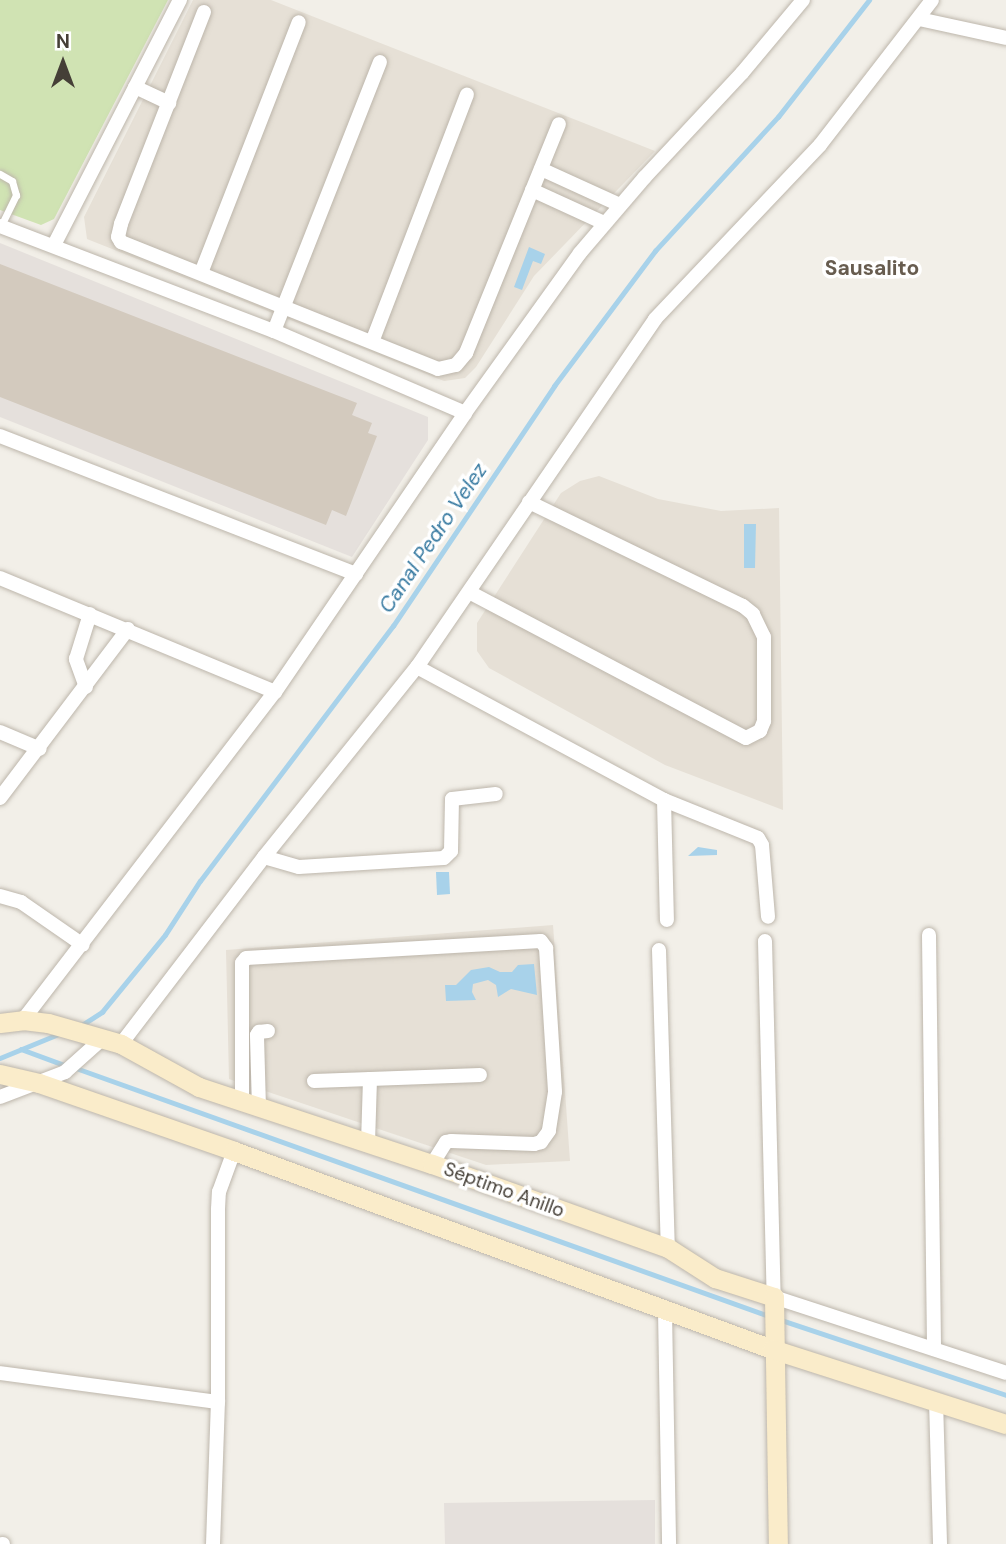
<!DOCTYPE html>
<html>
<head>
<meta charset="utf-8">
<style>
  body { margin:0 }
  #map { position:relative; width:1006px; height:1544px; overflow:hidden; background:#f2efe8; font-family:"DM Sans",sans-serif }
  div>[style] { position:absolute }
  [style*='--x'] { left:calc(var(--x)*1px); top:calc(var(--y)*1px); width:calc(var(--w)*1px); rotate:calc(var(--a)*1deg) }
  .residential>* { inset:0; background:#e6e0d6 }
  .industrial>* { inset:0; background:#e5e0dc }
  .green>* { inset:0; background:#d0e3b3 }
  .water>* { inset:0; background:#a8d2ea }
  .stream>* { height:4.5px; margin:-2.25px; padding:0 2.25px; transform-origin:2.25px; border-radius:2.25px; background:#a8d2ea }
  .building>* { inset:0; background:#d3cabe }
  .roads { filter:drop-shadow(0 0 2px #bdb6ab) drop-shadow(0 0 2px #bdb6ab) }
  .lane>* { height:7px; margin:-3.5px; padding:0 3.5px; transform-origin:3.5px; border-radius:3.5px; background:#fff }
  .street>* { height:14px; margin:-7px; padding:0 7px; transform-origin:7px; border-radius:7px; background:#fff }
  .secondary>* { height:19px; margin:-9.5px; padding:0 9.5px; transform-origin:9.5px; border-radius:9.5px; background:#faecca }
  span { translate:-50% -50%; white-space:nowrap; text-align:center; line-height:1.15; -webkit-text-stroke:7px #fff; paint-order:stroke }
  .street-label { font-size:19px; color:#453f37 }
  .neighbourhood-label { font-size:21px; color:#675c4f; font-weight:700 }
  .water-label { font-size:21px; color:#3679a0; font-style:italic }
  .north { position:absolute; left:28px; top:28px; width:70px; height:70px; -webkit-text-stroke:5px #fff; paint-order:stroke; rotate:0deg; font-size:19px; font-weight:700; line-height:28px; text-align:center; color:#453f37 }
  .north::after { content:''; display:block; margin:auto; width:24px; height:32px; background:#453f37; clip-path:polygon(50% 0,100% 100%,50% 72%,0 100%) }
</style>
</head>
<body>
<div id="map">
  <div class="residential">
    <i style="clip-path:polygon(193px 0,271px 0,655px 151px,534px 276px,476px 367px,465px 378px,444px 381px,87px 239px,84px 217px)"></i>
    <i style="clip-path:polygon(599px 476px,658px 499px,721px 511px,779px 508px,783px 810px,665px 765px,489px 668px,477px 651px,477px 623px,561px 493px,580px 481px)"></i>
    <i style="clip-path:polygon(553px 925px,570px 1161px,486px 1165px,229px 1079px,226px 950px)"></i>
  </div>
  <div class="industrial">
    <i style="clip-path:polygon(0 243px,428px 417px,428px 440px,352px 557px,0 417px)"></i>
    <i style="clip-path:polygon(655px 1500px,655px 1544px,445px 1544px,444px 1503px)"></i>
  </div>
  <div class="green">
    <i style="clip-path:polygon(0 0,168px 0,54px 219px,41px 225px,0 210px)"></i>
  </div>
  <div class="water">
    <i style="clip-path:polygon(529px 247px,545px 254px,541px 264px,533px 261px,522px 290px,514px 287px)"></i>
    <i style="clip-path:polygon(744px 524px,756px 524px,755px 568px,744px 568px)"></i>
    <i style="clip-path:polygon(698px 847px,717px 850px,717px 855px,688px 856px)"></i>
    <i style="clip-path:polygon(436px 872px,449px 872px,450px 894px,437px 895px)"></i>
    <i style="clip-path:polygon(534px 964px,537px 995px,511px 989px,498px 997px,496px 985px,488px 980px,473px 984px,472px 992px,476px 1000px,446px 1001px,445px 985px,456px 985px,471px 970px,489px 967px,500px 972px,512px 972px,518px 965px)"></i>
  </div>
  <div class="stream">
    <i style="--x:82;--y:1025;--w:24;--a:-33"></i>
    <i style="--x:102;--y:1012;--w:99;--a:-50.7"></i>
    <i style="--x:165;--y:935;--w:64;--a:-57.1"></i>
    <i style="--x:200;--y:881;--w:320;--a:-52.9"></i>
    <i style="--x:393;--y:626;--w:289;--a:-56.1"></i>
    <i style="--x:554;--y:386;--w:169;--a:-53.2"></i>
    <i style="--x:655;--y:251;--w:182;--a:-47.5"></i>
    <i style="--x:778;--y:117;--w:148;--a:-52.1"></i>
    <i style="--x:21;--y:1049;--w:49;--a:20.3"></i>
    <i style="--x:0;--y:1058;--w:66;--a:-22.3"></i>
    <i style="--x:76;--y:1068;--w:736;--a:19.69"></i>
    <i style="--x:781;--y:1320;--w:237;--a:18.4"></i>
  </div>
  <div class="building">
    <i style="clip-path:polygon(0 264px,357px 403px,352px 415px,372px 423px,368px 433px,377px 436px,346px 516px,332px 510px,326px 525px,0 397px)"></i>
  </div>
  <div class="roads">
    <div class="lane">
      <i style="--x:0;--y:174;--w:14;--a:30"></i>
      <i style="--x:12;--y:181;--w:15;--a:74"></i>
      <i style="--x:16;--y:195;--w:34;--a:116"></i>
    </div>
    <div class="street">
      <i style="--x:204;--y:12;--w:228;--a:111.4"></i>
      <i style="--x:121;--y:224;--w:13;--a:103"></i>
      <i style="--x:118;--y:237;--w:6;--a:59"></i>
      <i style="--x:121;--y:242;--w:341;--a:21.8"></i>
      <i style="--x:438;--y:369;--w:18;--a:-13"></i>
      <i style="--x:456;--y:365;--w:16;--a:-50"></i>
      <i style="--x:466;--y:353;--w:247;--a:-67.9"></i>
      <i style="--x:919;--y:19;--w:89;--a:12.3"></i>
      <i style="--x:135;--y:87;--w:38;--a:25"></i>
      <i style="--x:541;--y:169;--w:87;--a:24.5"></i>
      <i style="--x:532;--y:190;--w:79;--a:24.6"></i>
      <i style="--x:0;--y:226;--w:293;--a:21"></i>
      <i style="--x:274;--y:331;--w:208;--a:23.2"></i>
      <i style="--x:54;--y:245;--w:276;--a:-62.8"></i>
      <i style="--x:201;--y:273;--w:269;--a:-68.7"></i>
      <i style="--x:274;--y:331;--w:289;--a:-68.5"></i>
      <i style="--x:372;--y:342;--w:265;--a:-69"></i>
      <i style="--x:0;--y:436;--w:382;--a:21.2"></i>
      <i style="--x:0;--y:578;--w:298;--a:22.5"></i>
      <i style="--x:469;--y:592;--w:313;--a:27.8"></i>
      <i style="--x:746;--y:738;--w:16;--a:-27"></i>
      <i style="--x:760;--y:731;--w:11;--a:-68"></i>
      <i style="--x:764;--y:721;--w:84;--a:-90"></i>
      <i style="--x:764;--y:637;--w:25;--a:-116"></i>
      <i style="--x:753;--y:614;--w:13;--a:-141"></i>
      <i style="--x:743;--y:606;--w:238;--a:-154.1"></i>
      <i style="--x:417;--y:667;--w:281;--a:28.3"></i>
      <i style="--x:664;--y:800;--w:101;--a:22"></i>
      <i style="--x:758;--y:838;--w:8;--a:60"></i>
      <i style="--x:762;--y:845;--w:72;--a:85.2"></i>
      <i style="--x:86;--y:687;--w:30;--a:-110"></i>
      <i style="--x:76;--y:659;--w:47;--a:-72.7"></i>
      <i style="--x:0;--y:732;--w:43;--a:23"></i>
      <i style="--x:0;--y:798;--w:212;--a:-52.9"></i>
      <i style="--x:664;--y:800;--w:120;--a:88.6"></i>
      <i style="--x:264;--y:857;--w:36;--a:16"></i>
      <i style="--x:299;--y:867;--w:145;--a:-3.6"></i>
      <i style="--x:444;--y:858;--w:10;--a:-45"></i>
      <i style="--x:451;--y:851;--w:52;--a:-88.9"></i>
      <i style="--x:452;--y:799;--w:44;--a:-6.5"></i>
      <i style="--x:0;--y:896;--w:22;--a:16"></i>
      <i style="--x:21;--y:902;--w:75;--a:34.7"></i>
      <i style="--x:929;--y:935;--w:414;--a:89.3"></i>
      <i style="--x:765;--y:941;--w:356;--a:88.6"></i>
      <i style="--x:774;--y:1297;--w:244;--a:18.1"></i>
      <i style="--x:659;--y:950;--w:298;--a:88.3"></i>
      <i style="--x:23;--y:1020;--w:414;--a:-52.5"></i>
      <i style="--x:275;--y:692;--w:338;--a:-55.7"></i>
      <i style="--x:465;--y:413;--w:197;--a:-54.3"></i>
      <i style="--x:580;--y:253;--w:99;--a:-49.5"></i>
      <i style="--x:644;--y:178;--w:144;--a:-47"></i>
      <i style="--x:742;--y:73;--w:95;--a:-50.1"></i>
      <i style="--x:121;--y:1044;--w:235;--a:-52.6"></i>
      <i style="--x:264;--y:857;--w:244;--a:-51.2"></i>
      <i style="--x:417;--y:667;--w:422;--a:-55.6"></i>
      <i style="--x:655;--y:319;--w:240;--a:-46.5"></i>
      <i style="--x:820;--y:145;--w:183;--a:-52.3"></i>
      <i style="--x:314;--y:1081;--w:56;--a:-2"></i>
      <i style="--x:0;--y:1097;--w:70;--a:-21"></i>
      <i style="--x:65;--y:1072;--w:51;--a:-41.8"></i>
      <i style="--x:242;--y:1102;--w:139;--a:-90"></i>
      <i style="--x:242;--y:963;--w:6;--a:-51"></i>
      <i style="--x:246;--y:958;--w:295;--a:-3.3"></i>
      <i style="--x:541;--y:941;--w:9;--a:54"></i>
      <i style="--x:546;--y:948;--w:144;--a:86.4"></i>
      <i style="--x:555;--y:1092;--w:39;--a:99"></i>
      <i style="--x:549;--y:1131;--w:14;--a:126"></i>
      <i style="--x:541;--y:1142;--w:7;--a:164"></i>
      <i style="--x:534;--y:1144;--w:83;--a:-177.9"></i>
      <i style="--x:451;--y:1141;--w:5;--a:169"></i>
      <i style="--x:446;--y:1142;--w:26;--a:122"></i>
      <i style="--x:259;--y:1108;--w:73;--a:-91.6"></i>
      <i style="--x:257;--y:1035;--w:4;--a:-56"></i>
      <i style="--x:259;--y:1032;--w:9;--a:-6"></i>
      <i style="--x:368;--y:1143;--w:64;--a:-88.2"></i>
      <i style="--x:370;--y:1079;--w:110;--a:-2.1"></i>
      <i style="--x:665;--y:1311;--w:233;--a:89"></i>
      <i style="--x:0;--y:1373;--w:220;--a:7.6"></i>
      <i style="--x:936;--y:1400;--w:144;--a:88.4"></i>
      <i style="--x:2;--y:1544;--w:1;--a:0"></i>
      <i style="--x:213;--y:1544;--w:142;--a:-88"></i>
      <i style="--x:218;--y:1402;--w:193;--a:-90"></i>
      <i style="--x:218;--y:1209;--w:17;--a:-87"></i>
      <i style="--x:219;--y:1192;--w:44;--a:-69.9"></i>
    </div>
    <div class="secondary">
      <i style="--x:0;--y:1023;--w:23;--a:-7"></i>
      <i style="--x:23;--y:1020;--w:25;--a:7"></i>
      <i style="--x:48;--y:1023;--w:76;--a:16"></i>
      <i style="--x:121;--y:1044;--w:89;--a:28.9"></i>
      <i style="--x:199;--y:1087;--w:245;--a:18.3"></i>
      <i style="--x:432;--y:1164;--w:251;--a:19.6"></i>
      <i style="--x:668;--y:1248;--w:56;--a:32.6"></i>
      <i style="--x:715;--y:1278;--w:62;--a:17.9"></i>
      <i style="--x:774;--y:1297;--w:247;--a:89.1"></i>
      <i style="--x:0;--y:1074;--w:40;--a:13"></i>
      <i style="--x:39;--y:1083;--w:207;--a:19.2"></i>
      <i style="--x:234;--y:1151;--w:573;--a:20.21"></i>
      <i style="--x:772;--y:1349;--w:246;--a:17.8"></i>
    </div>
  </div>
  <div class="street-label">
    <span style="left:504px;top:1190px;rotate:20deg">Séptimo Anillo</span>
  </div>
  <div class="neighbourhood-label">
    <span style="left:872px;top:268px">Sausalito</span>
  </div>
  <div class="water-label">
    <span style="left:433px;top:538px;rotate:-56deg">Canal Pedro Velez</span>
  </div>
  <div class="north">N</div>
</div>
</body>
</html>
